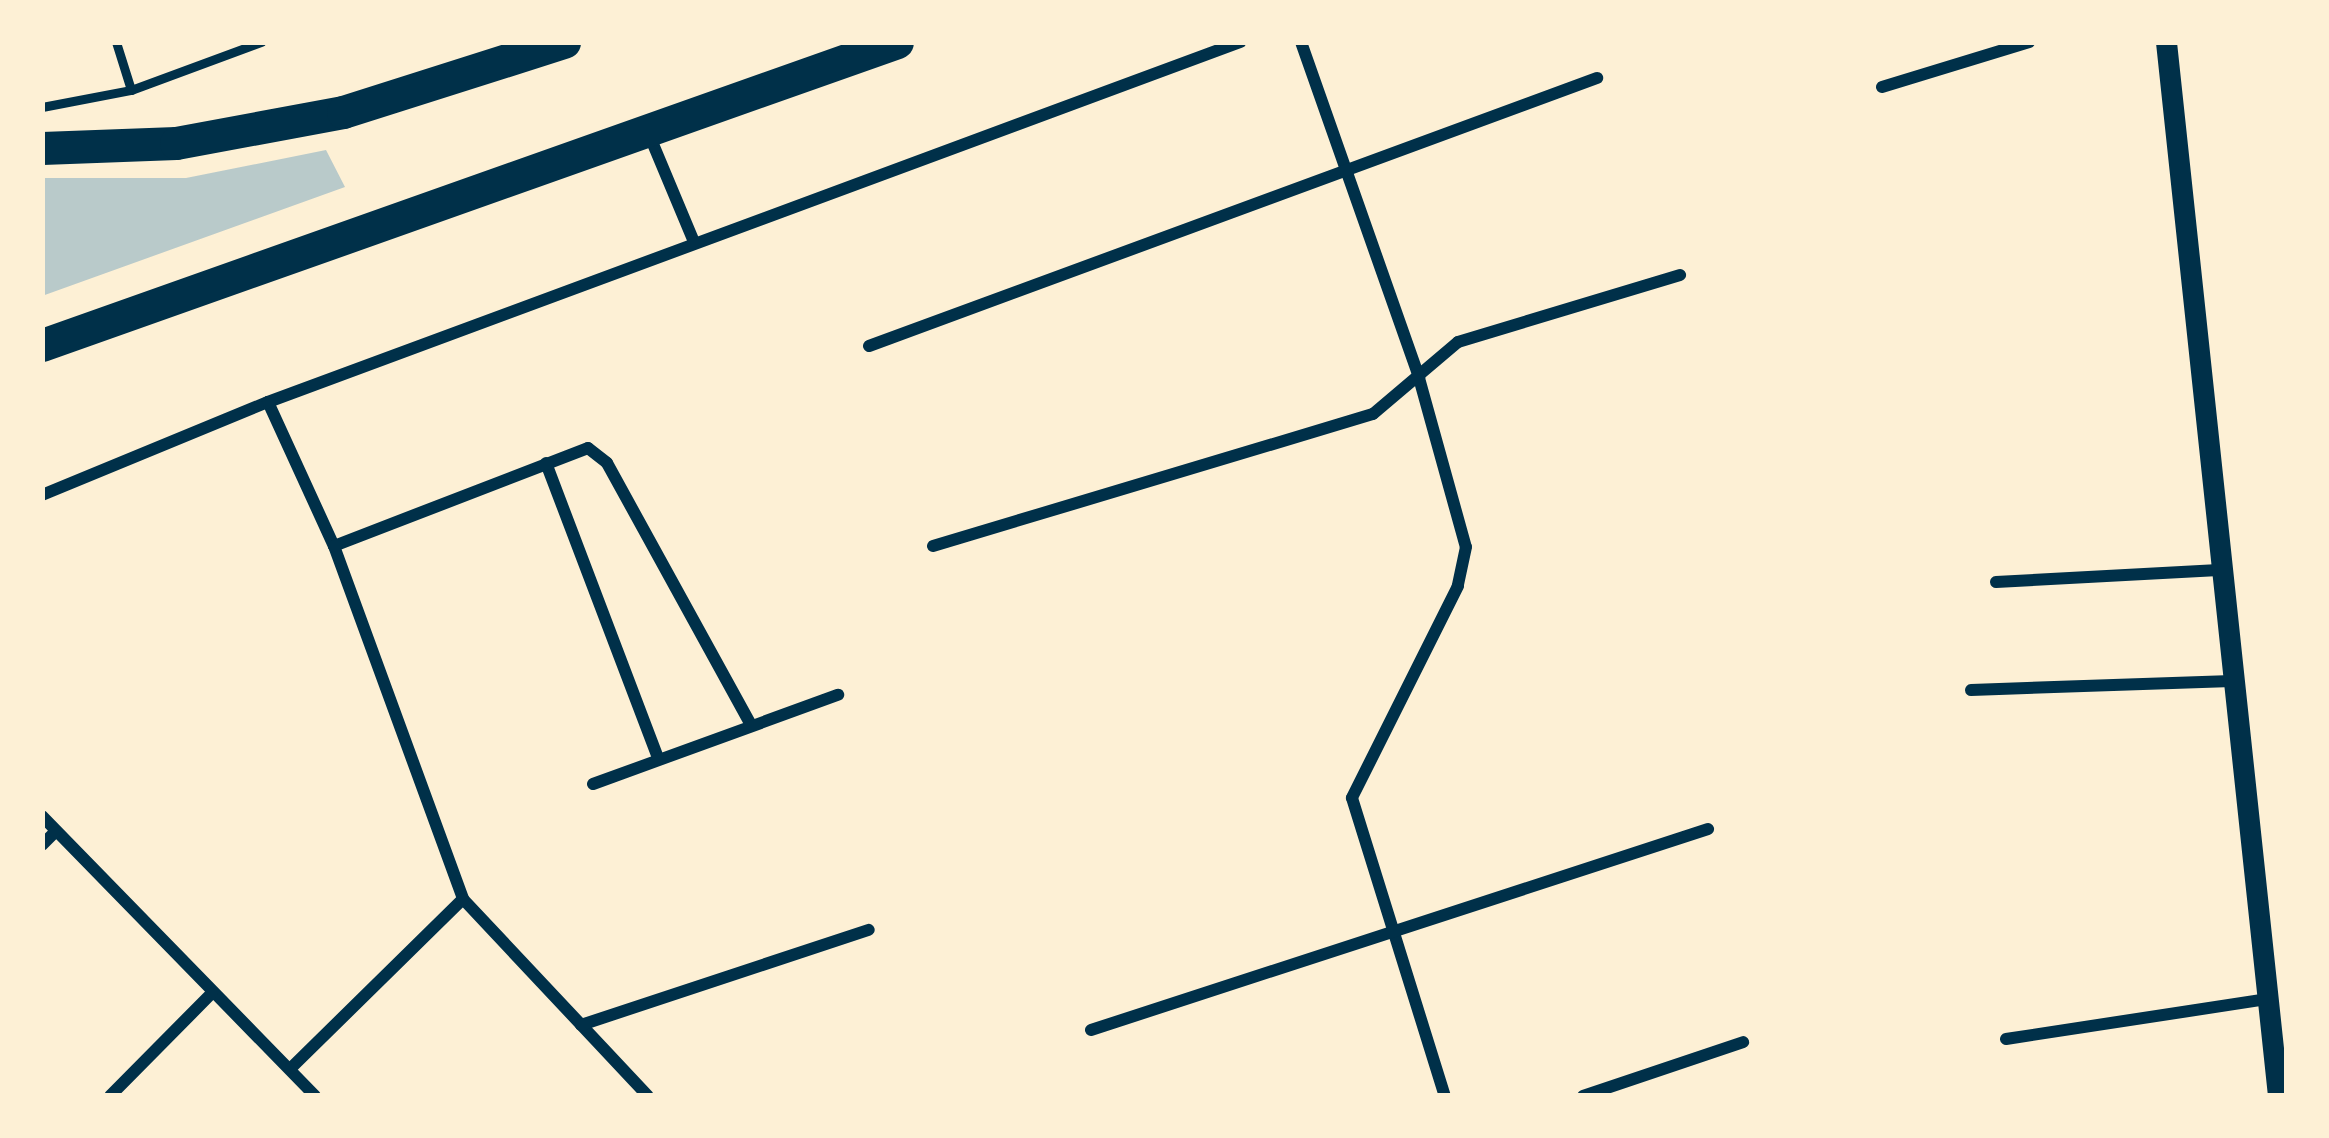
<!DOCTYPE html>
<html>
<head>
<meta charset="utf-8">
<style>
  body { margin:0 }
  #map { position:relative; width:2329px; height:1138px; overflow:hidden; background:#fdf0d5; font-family:"Varela Round",sans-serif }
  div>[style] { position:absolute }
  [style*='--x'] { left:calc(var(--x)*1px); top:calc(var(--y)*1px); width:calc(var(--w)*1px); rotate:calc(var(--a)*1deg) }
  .green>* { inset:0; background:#b9caca }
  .service>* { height:9px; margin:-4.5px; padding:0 4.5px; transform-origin:4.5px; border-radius:4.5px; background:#003049 }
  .minor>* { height:12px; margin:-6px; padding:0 6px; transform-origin:6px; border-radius:6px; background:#003049 }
  .tertiary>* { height:21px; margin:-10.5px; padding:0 10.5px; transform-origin:10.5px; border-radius:10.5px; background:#003049 }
  .trunk>* { height:33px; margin:-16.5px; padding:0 16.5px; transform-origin:16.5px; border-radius:16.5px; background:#003049 }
  span { translate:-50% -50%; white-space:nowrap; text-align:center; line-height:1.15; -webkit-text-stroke:12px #fdf0d5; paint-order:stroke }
  .frame { position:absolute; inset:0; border:45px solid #fdf0d5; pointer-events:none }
</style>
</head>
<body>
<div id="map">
  <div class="green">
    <i style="clip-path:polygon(326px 150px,345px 187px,42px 296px,42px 178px,186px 178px)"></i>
  </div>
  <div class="service">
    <i style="--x:116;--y:42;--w:50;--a:72.6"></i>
    <i style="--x:42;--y:107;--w:91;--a:-10.8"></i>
    <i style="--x:131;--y:90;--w:139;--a:-20.3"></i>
  </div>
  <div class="minor">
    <i style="--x:1301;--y:42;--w:356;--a:70.6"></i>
    <i style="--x:1419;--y:378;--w:175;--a:74.5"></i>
    <i style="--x:1466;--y:547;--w:40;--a:102"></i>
    <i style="--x:1458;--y:586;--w:237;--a:116.6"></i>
    <i style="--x:1352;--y:798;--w:312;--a:72.7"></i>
    <i style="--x:1882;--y:87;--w:154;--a:-17"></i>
    <i style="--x:648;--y:132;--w:119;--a:67.3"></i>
    <i style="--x:869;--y:346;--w:776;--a:-20.21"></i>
    <i style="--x:268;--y:402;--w:158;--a:65.4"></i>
    <i style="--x:334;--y:546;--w:376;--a:69.9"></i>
    <i style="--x:463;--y:899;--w:270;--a:46.8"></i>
    <i style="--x:546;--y:463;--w:316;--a:69.2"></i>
    <i style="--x:42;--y:495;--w:244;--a:-22.4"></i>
    <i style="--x:268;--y:402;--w:1037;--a:-20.32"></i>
    <i style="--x:334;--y:546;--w:272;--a:-21.1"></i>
    <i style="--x:588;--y:448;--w:24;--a:38"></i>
    <i style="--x:607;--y:463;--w:297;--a:61.2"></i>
    <i style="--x:933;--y:546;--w:459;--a:-16.7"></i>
    <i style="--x:1373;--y:414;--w:111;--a:-40.3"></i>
    <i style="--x:1458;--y:342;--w:232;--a:-16.8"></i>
    <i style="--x:1996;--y:582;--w:223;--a:-3.1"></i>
    <i style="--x:1971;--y:690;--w:261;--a:-2"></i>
    <i style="--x:593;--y:784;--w:261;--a:-20"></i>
    <i style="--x:42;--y:816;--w:391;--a:45.7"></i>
    <i style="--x:42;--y:845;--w:18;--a:-45"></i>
    <i style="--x:581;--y:1025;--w:303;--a:-18.3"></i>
    <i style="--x:1091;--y:1030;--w:649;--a:-18.04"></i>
    <i style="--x:2006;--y:1039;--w:265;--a:-8.7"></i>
    <i style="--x:291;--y:1068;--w:241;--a:-44.5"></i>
    <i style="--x:110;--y:1096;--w:144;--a:-45.3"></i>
    <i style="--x:1583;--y:1096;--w:169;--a:-18.6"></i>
  </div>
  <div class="tertiary">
    <i style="--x:2166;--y:42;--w:1060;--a:83.93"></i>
  </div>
  <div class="trunk">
    <i style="--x:42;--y:148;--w:134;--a:-2.1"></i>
    <i style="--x:176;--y:143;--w:170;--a:-10.5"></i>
    <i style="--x:343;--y:112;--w:232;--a:-17.6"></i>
    <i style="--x:42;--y:345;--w:907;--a:-19.51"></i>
  </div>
  <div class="frame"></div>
</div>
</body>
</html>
